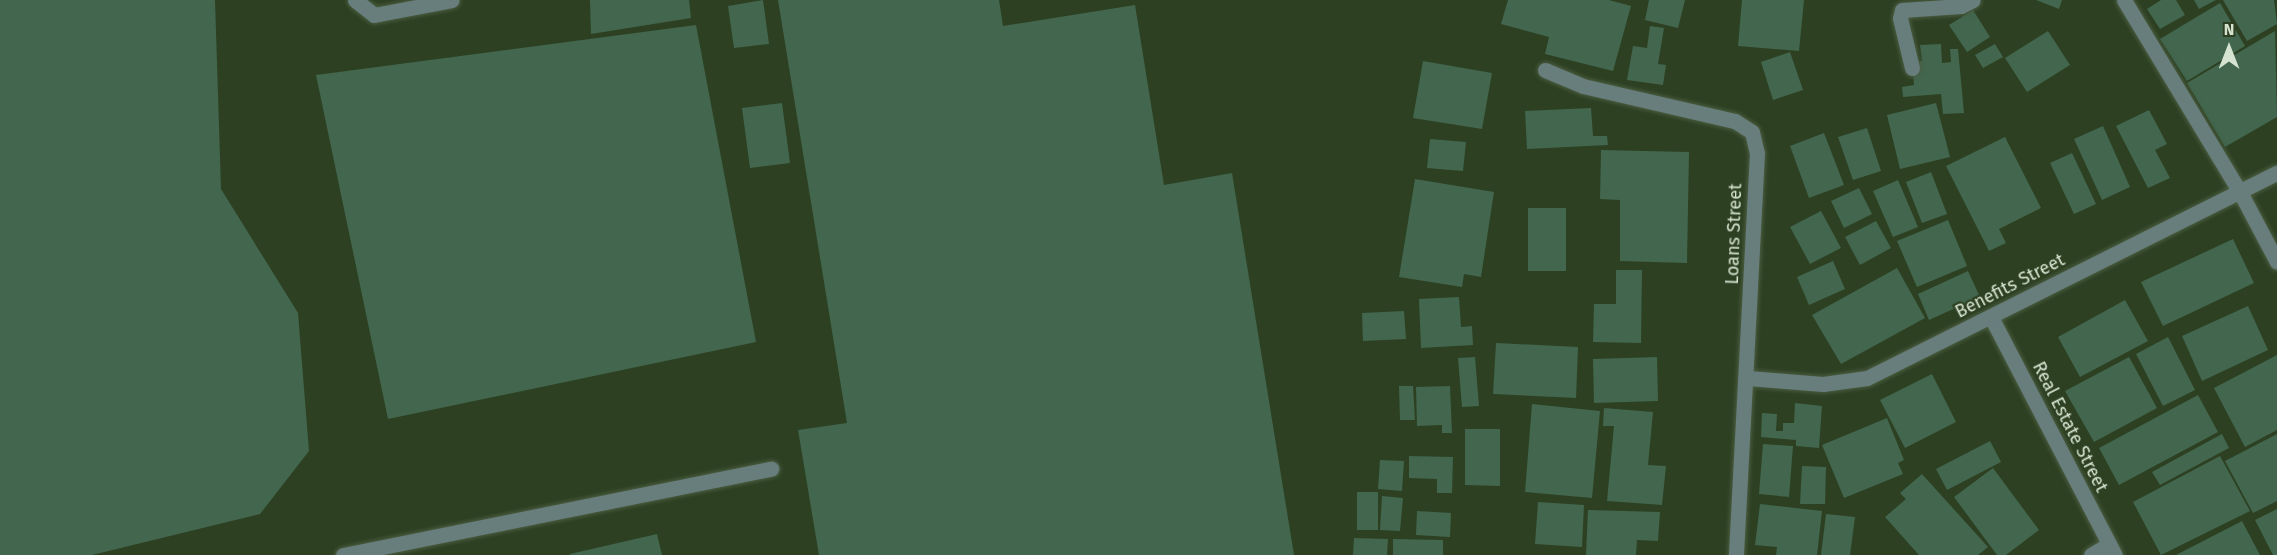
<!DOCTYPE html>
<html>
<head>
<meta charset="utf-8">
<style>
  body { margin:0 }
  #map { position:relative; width:2277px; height:555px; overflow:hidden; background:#2d4022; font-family:"Fira Sans",sans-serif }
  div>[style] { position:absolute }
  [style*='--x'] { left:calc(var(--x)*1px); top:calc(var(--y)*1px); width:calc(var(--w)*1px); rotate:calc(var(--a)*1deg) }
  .building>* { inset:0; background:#42664e }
  .roads { filter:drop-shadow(0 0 2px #4b5d41) drop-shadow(0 0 2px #4b5d41) }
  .minor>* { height:15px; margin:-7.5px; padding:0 7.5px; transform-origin:7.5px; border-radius:7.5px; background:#687e7d }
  span { translate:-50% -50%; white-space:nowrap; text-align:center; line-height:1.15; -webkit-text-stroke:4.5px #2d4022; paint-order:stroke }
  .street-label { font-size:18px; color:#d6e3d0 }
  .north { position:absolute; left:2199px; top:18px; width:60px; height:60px; -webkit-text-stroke:4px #2d4022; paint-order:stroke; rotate:0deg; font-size:16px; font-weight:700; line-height:24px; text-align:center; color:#d6e3d0 }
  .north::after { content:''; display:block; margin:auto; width:21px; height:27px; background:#d6e3d0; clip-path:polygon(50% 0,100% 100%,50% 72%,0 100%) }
</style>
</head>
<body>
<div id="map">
  <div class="building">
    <i style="clip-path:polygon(0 0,215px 0,221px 189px,298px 313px,309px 451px,260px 514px,92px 555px,0 555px)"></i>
    <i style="clip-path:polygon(590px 0,689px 0,691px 18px,591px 34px)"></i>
    <i style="clip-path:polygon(763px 0,769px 44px,734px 48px,728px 6px)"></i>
    <i style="clip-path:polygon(778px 0,999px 0,1003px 26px,1135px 5px,1164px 185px,1232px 173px,1294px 555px,819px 555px,798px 430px,847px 423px)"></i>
    <i style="clip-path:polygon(1508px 0,1609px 0,1631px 6px,1613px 71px,1545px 54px,1549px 37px,1501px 24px)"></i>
    <i style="clip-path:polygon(1649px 0,1685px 0,1678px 28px,1645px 20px)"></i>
    <i style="clip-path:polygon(1742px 0,1804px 0,1799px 51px,1738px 46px)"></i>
    <i style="clip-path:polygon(2036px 0,2062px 0,2059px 9px)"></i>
    <i style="clip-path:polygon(2161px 0,2176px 0,2185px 15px,2160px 29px,2147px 9px)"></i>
    <i style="clip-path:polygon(2194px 0,2216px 0,2199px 9px)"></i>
    <i style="clip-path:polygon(2223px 0,2274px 0,2277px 24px,2247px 41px)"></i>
    <i style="clip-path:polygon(2220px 3px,2245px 46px,2187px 81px,2160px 39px)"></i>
    <i style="clip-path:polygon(1973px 10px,1990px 37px,1967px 52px,1949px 25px)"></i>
    <i style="clip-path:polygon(696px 25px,756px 342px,388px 419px,316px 75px)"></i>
    <i style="clip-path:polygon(1650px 26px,1664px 28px,1658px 64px,1666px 65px,1663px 85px,1627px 80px,1633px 46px,1647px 48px)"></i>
    <i style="clip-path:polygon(2048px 31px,2070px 65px,2027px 92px,2005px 58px)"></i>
    <i style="clip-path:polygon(2275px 31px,2277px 117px,2225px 147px,2187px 83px)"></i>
    <i style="clip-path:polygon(1941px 44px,1942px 63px,1951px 62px,1950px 49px,1958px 49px,1964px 113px,1943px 114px,1941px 94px,1903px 97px,1902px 87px,1914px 85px,1912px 62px,1922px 61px,1920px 45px)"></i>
    <i style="clip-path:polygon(1995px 44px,2003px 57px,1983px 68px,1975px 55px)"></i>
    <i style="clip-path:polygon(1790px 52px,1803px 90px,1773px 100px,1761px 62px)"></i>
    <i style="clip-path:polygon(1423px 61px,1492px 73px,1482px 129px,1413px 118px)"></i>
    <i style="clip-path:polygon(782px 103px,790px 163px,750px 168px,742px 108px)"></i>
    <i style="clip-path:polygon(1936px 103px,1950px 157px,1900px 169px,1887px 115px)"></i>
    <i style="clip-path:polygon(1591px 108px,1593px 136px,1607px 136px,1608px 145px,1527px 149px,1525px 111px)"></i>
    <i style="clip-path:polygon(2149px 110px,2167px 144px,2155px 150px,2170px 178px,2148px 188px,2116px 126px)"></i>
    <i style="clip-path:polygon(2103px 126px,2130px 187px,2102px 200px,2074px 139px)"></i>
    <i style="clip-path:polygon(1867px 128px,1881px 171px,1853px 180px,1838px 137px)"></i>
    <i style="clip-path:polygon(1824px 133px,1844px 185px,1809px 198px,1790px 146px)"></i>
    <i style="clip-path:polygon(2005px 137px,2041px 208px,1999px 229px,2006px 243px,1989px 251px,1946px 166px)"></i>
    <i style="clip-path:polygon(1430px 139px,1466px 142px,1463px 171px,1427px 168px)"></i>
    <i style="clip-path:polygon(1601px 150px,1689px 152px,1687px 263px,1620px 261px,1620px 200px,1600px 199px)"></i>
    <i style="clip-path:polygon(2072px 153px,2096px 204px,2074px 214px,2050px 163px)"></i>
    <i style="clip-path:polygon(1931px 172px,1947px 214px,1922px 223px,1906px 182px)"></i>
    <i style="clip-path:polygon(1415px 179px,1494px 192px,1481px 277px,1464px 274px,1462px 287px,1399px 277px)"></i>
    <i style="clip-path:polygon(1898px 180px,1918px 227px,1893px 237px,1873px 191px)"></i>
    <i style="clip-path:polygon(1859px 188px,1872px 214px,1844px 228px,1831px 201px)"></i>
    <i style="clip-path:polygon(1528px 208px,1566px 208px,1566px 271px,1528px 271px)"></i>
    <i style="clip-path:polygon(1821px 211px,1841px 248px,1810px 264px,1790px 227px)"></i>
    <i style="clip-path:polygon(1948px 220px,1967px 266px,1917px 287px,1897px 241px)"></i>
    <i style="clip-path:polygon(1876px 221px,1891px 248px,1860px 265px,1845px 237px)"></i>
    <i style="clip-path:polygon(2233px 239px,2254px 283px,2163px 326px,2141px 282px)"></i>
    <i style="clip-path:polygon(1833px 261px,1845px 289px,1809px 305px,1797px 277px)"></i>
    <i style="clip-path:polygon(1897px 268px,1925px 318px,1841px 364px,1812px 315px)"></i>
    <i style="clip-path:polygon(1616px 270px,1642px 270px,1641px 343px,1593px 342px,1594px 304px,1616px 304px)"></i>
    <i style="clip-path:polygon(1968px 271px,1980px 297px,1929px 320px,1918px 294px)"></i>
    <i style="clip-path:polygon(1459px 297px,1461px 327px,1472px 326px,1473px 345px,1421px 348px,1419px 299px)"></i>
    <i style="clip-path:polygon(2125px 300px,2148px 341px,2080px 377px,2058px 337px)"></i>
    <i style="clip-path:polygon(2248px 306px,2268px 350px,2202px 381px,2182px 336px)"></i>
    <i style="clip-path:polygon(1404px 311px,1406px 339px,1363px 341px,1362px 313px)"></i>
    <i style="clip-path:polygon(2168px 337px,2195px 390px,2163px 406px,2136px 354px)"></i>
    <i style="clip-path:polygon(1496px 343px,1578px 347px,1576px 398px,1493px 394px)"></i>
    <i style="clip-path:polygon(2277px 355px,2277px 430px,2245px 447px,2214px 388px)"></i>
    <i style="clip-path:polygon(1475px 357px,1479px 406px,1462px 407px,1458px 358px)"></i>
    <i style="clip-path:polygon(1657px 357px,1658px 401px,1594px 403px,1593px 359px)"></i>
    <i style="clip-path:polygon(2129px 357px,2157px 408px,2094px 442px,2065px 391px)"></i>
    <i style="clip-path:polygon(1932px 374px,1956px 422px,1905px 448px,1880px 400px)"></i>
    <i style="clip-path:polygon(1399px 386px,1413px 386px,1415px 420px,1400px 420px)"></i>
    <i style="clip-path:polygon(1450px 386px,1452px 433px,1442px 433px,1442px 425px,1417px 426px,1416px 387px)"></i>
    <i style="clip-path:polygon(2198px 395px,2218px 432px,2119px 485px,2099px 448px)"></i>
    <i style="clip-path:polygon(1795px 403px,1822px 406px,1819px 448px,1796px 446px,1796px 440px,1761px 437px,1762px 413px,1777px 414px,1776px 431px,1783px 431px,1783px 423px,1794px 423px)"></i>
    <i style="clip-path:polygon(1532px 404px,1600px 411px,1592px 498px,1525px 492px)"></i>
    <i style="clip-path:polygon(1604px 408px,1653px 412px,1648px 465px,1666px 466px,1662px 505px,1607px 501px,1614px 426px,1603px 426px)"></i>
    <i style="clip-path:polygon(1887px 418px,1904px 460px,1898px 463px,1903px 474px,1844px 498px,1822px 445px)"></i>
    <i style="clip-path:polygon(1465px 429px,1500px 429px,1500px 486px,1465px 485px)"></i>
    <i style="clip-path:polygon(2222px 434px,2229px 448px,2160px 485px,2152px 472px)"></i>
    <i style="clip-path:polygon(2277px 434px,2277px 501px,2253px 513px,2225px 461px)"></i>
    <i style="clip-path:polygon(1990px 441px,2001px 462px,1947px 490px,1936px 469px)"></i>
    <i style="clip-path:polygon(1763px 444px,1793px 446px,1789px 497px,1759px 494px)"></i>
    <i style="clip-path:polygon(1409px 456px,1453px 457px,1452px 493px,1437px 493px,1437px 479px,1409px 478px)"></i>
    <i style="clip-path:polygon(2220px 456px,2250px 511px,2161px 555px,2133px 502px)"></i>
    <i style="clip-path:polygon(1380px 460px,1404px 461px,1402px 491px,1378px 489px)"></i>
    <i style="clip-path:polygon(1802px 466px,1826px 467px,1825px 504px,1800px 504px)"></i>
    <i style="clip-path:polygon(1993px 468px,2039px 530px,2006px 555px,1997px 555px,1954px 497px)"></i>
    <i style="clip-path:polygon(1922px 474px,1988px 547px,1978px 555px,1919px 555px,1885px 517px,1906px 499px,1900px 493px)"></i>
    <i style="clip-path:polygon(1357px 492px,1378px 492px,1378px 530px,1357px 530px)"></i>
    <i style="clip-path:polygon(1382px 496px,1403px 498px,1400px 531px,1380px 530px)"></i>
    <i style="clip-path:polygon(1538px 502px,1584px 505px,1582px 547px,1535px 544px)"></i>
    <i style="clip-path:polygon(1760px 504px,1822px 511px,1817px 555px,1776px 555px,1777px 547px,1755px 545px)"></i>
    <i style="clip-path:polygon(2277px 509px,2277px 555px,2273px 555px,2255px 520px)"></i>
    <i style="clip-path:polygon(1588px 510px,1660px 512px,1658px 541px,1637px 540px,1636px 555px,1586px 555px)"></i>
    <i style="clip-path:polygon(1417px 511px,1451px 513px,1450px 537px,1416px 535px)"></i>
    <i style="clip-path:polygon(1826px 514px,1855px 517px,1850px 555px,1821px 555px)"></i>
    <i style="clip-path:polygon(2242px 521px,2260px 555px,2176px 555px)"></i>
    <i style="clip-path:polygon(657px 534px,662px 555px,570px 555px,570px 554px)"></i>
    <i style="clip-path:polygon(1354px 538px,1388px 539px,1387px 555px,1353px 555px)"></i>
    <i style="clip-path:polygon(1393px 539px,1443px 540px,1443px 555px,1393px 555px)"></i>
  </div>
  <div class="roads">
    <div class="minor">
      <i style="--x:355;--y:0;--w:24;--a:38"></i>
      <i style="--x:374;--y:15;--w:79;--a:-10.9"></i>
      <i style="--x:2124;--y:0;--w:224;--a:58.9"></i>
      <i style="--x:2240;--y:192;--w:79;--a:62.1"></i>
      <i style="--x:1912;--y:68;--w:51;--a:-103.5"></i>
      <i style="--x:1900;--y:18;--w:8;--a:-76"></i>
      <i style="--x:1902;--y:10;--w:59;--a:-3.9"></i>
      <i style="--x:1961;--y:6;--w:13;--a:-27"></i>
      <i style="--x:1545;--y:70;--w:41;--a:22.8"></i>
      <i style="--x:1583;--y:86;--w:156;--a:13"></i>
      <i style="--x:1735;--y:121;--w:20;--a:33"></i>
      <i style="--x:1752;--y:132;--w:22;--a:77"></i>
      <i style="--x:1757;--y:153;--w:403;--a:93"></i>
      <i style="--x:1991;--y:317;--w:268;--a:62.5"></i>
      <i style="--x:1748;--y:378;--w:75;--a:4.6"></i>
      <i style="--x:1823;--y:384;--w:44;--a:-7.8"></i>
      <i style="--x:1867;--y:378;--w:458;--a:-26.6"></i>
      <i style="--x:343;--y:555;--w:437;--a:-11.4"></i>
      <i style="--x:2091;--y:555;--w:21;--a:-31"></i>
    </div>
  </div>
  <div class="street-label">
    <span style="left:1734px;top:234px;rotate:-88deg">Loans Street</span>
    <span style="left:2010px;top:286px;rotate:-27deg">Benefits Street</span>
    <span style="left:2070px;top:427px;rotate:63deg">Real Estate Street</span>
  </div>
  <div class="north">N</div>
</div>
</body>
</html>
